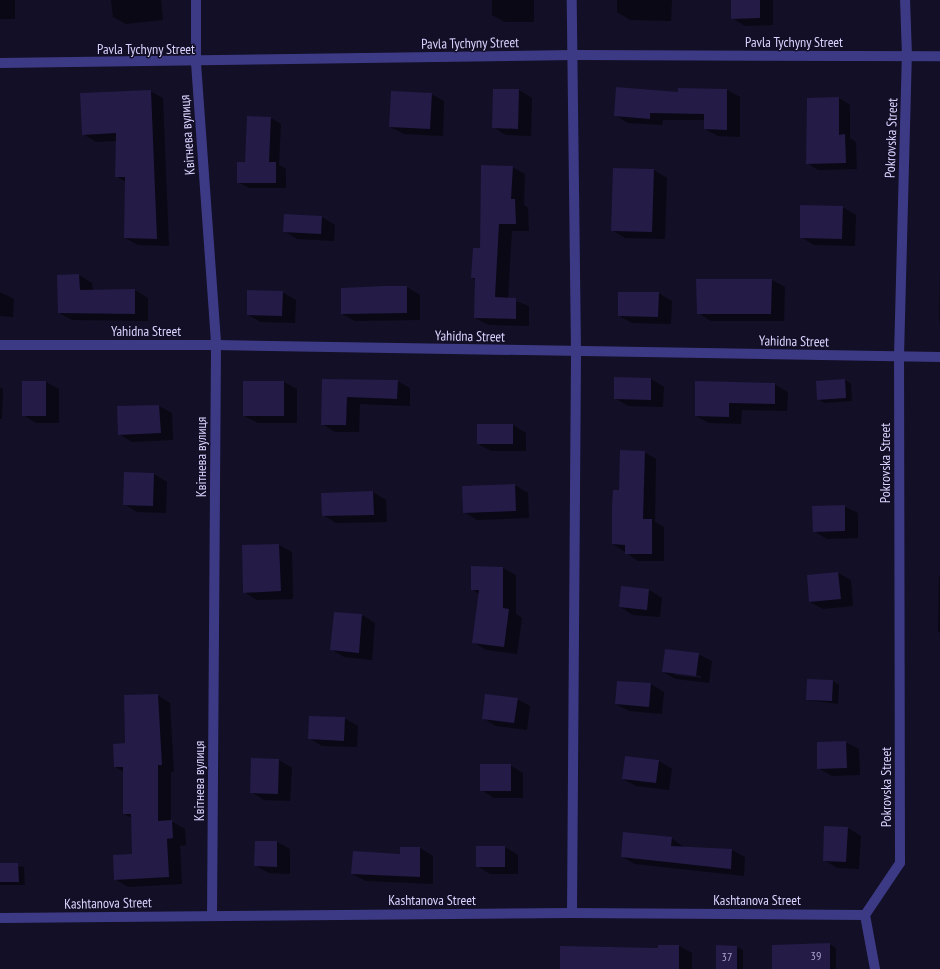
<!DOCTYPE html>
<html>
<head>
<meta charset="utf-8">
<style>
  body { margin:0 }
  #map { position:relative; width:940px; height:969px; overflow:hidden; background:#130f26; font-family:"PT Sans Narrow",sans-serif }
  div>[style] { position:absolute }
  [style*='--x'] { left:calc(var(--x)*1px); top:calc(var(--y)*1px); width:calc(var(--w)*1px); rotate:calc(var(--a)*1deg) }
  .shadow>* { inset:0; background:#0007 }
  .building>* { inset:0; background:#241b47 }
  .minor>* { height:10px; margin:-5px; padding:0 5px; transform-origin:5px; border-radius:5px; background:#3d3a85 }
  span { translate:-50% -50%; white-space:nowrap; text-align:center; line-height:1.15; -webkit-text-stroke:3px #130f26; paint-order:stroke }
  .number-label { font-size:12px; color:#aca6d1 }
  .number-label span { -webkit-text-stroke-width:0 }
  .street-label { font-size:14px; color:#d9d4ff }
</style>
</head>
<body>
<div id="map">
  <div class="shadow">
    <i style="clip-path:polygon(0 0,15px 0,15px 19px,0 19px)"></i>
    <i style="clip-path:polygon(111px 0,161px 0,163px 20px,126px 24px,113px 17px)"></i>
    <i style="clip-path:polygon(492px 0,534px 0,534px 22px,505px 22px,492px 15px)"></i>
    <i style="clip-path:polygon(617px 0,672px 0,671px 21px,630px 20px,617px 12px)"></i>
    <i style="clip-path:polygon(732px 0,773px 0,773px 25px,745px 26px,732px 18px)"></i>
    <i style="clip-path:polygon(519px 90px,532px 98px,531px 136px,506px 135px,493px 127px)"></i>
    <i style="clip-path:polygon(727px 90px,740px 97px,740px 137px,718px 136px,705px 129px,705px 120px,663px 120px,662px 125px,628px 123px,615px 115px,679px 93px)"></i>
    <i style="clip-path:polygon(150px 91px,163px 98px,169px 246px,138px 245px,125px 238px,126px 182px,116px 176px,116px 141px,96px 142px,83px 134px)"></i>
    <i style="clip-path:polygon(431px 94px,444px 101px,443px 136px,404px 134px,390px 127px)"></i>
    <i style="clip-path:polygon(839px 98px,850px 105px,850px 138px,856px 142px,857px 169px,818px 170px,807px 163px)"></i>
    <i style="clip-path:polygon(271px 118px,281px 124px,279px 165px,286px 169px,286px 188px,249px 188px,238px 182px)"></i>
    <i style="clip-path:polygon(512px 167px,525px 174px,524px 205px,528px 208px,529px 231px,512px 231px,508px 298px,529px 306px,529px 326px,489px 325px,475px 318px,476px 280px,472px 278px)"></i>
    <i style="clip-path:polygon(654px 170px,667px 178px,665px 239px,625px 238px,612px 230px)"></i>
    <i style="clip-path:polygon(842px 207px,856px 215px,855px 246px,814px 245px,801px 237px)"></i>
    <i style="clip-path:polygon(322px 217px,335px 225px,334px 241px,297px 239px,284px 231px)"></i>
    <i style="clip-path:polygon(940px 268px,940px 321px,939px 321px)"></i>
    <i style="clip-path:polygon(79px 275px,92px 283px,93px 291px,135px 290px,148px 298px,148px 321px,72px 320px,59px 313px,58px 276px)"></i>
    <i style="clip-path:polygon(772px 280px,785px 287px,784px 321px,711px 321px,698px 313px)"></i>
    <i style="clip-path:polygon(407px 287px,420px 295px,420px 320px,355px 321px,342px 314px)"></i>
    <i style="clip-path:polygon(0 292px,14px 299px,13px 317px,0 316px)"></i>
    <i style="clip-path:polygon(282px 292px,296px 300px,295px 323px,261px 322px,248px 315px)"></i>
    <i style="clip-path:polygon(658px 293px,672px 301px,671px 324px,632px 323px,619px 316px)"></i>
    <i style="clip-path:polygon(651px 379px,664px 387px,663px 407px,628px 406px,615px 398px)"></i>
    <i style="clip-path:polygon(323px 380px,397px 381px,410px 388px,410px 406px,360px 404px,359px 432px,335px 432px,322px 424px)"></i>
    <i style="clip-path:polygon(845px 380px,851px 384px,852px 401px,824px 403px,818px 399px)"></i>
    <i style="clip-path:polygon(46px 382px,59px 389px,59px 423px,36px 423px,23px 415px)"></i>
    <i style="clip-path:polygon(284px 382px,297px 389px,297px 423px,258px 423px,244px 416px)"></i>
    <i style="clip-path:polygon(774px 384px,788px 392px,787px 411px,742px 410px,741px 424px,709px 423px,696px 416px)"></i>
    <i style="clip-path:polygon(0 387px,3px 389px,2px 419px,0 419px)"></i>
    <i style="clip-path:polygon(159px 406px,172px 413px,173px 440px,132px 442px,119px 434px)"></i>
    <i style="clip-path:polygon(513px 425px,526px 433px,526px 451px,491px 451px,478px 444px)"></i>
    <i style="clip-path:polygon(644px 452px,656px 459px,655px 522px,664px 527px,664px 561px,638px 561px,613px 544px,620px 491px)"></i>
    <i style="clip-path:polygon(125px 473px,154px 474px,167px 482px,166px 513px,137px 512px,124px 504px)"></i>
    <i style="clip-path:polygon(515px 485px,528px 493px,529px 518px,477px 520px,464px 512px)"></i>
    <i style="clip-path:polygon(373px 492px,386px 500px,387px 522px,336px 523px,323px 515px)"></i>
    <i style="clip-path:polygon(844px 506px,858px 513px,858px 538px,827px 539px,814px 531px)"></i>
    <i style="clip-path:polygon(279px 545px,292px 552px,293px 599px,257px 600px,244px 592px)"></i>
    <i style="clip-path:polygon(472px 567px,503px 568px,516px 575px,516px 614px,522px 618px,517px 654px,486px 650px,473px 642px,479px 594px,472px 589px)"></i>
    <i style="clip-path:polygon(838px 573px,851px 580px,853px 606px,823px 609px,810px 602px)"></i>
    <i style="clip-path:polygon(939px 576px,940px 576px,940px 633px,938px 632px)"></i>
    <i style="clip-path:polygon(649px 590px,662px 598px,660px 617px,633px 615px,620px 607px)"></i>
    <i style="clip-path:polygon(334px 613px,362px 615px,375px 623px,372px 660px,344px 657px,331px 649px)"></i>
    <i style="clip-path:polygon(evenodd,698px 654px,712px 661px,709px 683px,676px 679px,663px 672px,698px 654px,675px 673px,701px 676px,701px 678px,675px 675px,675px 673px)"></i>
    <i style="clip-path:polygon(833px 681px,839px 685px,838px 704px,807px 700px)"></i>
    <i style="clip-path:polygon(651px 684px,664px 692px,662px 714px,629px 711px,616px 704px)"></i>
    <i style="clip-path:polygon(157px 695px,170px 703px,174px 772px,171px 772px,171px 821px,185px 829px,186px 845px,180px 846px,182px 884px,128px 887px,115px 879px,133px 855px,132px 818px,124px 814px,124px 772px,115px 767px)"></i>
    <i style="clip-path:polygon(517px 699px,530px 706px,527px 730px,496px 726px,483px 718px)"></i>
    <i style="clip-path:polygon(344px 718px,358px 726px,357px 747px,322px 746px,309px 738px)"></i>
    <i style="clip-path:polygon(845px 742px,859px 749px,860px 775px,832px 776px,818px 768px)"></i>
    <i style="clip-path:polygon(279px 760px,292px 768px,290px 801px,264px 800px,251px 792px)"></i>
    <i style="clip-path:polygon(659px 761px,672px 769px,669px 790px,636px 786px,623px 779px)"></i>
    <i style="clip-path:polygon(510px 765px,523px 773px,523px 798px,494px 798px,481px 790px)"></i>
    <i style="clip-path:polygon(848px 828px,861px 836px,859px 869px,837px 868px,824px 860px)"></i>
    <i style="clip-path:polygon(671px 838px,684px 847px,732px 850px,745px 857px,744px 876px,635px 864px,622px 857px)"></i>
    <i style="clip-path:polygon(256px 842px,277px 842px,290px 849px,290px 874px,269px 873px,256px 866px)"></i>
    <i style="clip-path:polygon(505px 847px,518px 855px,518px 874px,490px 874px,477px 866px)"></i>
    <i style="clip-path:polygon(420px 848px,433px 856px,433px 884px,366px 881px,352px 874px)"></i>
    <i style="clip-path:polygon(0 864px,24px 867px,25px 885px,0 885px)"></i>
    <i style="clip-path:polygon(829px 944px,836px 948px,836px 969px,773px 969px)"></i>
    <i style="clip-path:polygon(679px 946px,692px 953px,692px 969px,561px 969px)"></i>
    <i style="clip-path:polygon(737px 947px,743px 950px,743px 969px,717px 969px)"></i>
  </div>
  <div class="building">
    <i style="clip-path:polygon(731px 0,760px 0,760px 18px,731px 19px)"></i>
    <i style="clip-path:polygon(616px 87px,678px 92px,678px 88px,727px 89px,727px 130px,704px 129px,704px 114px,650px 113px,650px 119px,614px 116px)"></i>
    <i style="clip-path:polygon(493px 89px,519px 89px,518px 129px,492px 128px)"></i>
    <i style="clip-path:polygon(151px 90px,157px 239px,124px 238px,125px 177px,115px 177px,116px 133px,82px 135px,80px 93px)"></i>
    <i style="clip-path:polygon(391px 91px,432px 93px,430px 129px,389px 127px)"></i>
    <i style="clip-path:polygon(839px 97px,839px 135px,845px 134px,846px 163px,806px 164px,807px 98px)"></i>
    <i style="clip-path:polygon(247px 116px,271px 117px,269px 162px,276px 162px,276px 183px,237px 183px,237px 162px,245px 162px)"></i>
    <i style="clip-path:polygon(481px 165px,513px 166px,511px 199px,515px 199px,516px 224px,499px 224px,495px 297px,516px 298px,516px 319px,474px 318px,475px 278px,471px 278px,473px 248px,480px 248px)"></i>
    <i style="clip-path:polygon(613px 168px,654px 169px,652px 232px,611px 231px)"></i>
    <i style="clip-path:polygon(800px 205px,843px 206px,842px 239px,800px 238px)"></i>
    <i style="clip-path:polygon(284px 214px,322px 216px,321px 234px,283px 232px)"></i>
    <i style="clip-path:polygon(79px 274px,80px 290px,135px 289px,135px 314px,58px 313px,57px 275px)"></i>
    <i style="clip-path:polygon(696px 279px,772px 279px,771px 314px,697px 314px)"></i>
    <i style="clip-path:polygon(384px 286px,407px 286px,407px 313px,341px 314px,341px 288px)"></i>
    <i style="clip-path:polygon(247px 290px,283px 291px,282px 316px,247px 315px)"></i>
    <i style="clip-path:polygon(618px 292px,659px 292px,658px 317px,618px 316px)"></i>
    <i style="clip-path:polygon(614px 377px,651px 378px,651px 400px,614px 399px)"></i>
    <i style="clip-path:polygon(322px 379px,398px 380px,397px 399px,347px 397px,346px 425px,321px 425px)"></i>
    <i style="clip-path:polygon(845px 379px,846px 398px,817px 400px,816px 381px)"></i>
    <i style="clip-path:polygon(22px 381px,46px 381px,46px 416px,22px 416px)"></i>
    <i style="clip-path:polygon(243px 381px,284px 381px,284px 416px,243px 416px)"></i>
    <i style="clip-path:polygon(695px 381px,775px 383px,775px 404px,729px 403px,729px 417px,695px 416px)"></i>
    <i style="clip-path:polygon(159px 405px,161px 433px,118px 435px,117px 406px)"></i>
    <i style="clip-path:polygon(477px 424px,513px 424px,513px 444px,477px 444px)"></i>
    <i style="clip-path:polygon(620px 450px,645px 451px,643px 519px,652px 519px,652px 554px,625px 554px,625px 545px,612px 544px,612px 507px,613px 490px,619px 490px)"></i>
    <i style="clip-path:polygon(124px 472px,154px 473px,153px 506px,123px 505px)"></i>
    <i style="clip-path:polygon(515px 484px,516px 511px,463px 513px,462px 486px)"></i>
    <i style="clip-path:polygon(373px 491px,374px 515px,322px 516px,321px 493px)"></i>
    <i style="clip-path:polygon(845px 505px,845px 531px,813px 532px,812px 506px)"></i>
    <i style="clip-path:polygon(279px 544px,281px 591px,243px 593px,242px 545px)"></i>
    <i style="clip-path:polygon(471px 566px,503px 567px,503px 608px,509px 609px,504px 647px,472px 643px,479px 590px,471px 590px)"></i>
    <i style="clip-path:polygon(838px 572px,841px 599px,809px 602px,807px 575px)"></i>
    <i style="clip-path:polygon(621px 586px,649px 589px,647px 610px,619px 607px)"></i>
    <i style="clip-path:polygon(334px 612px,362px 614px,359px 653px,330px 650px)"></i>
    <i style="clip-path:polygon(665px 649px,699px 653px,696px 676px,662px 672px)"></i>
    <i style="clip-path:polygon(807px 679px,833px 680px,832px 701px,806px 700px)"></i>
    <i style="clip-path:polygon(617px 681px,651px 683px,649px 707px,615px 704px)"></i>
    <i style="clip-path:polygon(158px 694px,162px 765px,158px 765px,158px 821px,172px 820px,173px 838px,167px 839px,169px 877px,114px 880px,113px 855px,132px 854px,131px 814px,123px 814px,123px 767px,114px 767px,113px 744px,125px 743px,124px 695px)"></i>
    <i style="clip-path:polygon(485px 694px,518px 698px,514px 723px,482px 719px)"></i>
    <i style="clip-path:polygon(309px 716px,345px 717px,344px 741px,308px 739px)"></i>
    <i style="clip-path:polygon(846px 741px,847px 768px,817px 769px,817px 742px)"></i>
    <i style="clip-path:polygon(625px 756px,659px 760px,656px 783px,622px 779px)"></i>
    <i style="clip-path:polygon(251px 758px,279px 759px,278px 794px,250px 793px)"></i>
    <i style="clip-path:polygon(480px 764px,511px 764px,511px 791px,480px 791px)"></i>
    <i style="clip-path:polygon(824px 826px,848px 827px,846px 862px,823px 861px)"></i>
    <i style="clip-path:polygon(623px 832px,672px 837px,671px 846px,732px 849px,731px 869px,621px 857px)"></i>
    <i style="clip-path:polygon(255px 841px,277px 841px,277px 867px,254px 866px)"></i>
    <i style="clip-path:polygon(476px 846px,505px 846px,505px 867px,476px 867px)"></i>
    <i style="clip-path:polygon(400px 847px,420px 847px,420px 877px,351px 874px,353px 851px,400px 854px)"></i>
    <i style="clip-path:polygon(0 863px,18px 863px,19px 882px,0 882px)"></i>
    <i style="clip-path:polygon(830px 943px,830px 969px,772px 969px,772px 945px)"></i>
    <i style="clip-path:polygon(658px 945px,679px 945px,679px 969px,560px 969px,560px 946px,658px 948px)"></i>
    <i style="clip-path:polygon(716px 945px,737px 946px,737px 969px,716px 969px)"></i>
  </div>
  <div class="minor">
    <i style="--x:196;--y:0;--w:63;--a:90"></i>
    <i style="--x:196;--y:63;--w:283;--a:85.9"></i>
    <i style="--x:216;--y:345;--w:570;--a:90.4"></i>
    <i style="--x:0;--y:63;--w:573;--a:-0.8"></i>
    <i style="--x:573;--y:55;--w:367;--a:0.2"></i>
    <i style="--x:0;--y:345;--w:216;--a:0"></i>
    <i style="--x:216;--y:345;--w:724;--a:0.95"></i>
    <i style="--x:572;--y:913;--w:561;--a:-89.59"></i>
    <i style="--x:576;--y:352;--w:352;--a:-90.7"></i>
    <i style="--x:865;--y:915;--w:63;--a:-56.1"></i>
    <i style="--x:900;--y:863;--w:507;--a:-90.11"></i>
    <i style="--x:899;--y:356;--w:300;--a:-88.5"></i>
    <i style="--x:907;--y:56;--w:56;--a:-92"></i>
    <i style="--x:865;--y:915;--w:55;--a:79.5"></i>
    <i style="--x:0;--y:918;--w:572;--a:-0.5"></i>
    <i style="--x:572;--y:913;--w:293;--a:0.4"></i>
  </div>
  <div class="number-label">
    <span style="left:816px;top:956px">39</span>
    <span style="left:727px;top:957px">37</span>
  </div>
  <div class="street-label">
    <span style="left:794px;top:42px">Pavla Tychyny Street</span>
    <span style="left:470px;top:43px;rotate:-1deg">Pavla Tychyny Street</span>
    <span style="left:146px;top:49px">Pavla Tychyny Street</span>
    <span style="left:187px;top:135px;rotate:-94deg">Квітнева вулиця</span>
    <span style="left:891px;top:138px;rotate:-88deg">Pokrovska Street</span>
    <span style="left:146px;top:331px">Yahidna Street</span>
    <span style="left:470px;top:336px;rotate:1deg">Yahidna Street</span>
    <span style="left:794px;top:341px;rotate:1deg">Yahidna Street</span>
    <span style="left:201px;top:457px;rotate:-90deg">Квітнева вулиця</span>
    <span style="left:885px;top:463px;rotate:-90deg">Pokrovska Street</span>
    <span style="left:199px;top:781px;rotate:-90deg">Квітнева вулиця</span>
    <span style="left:886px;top:787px;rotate:-90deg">Pokrovska Street</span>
    <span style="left:432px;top:900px">Kashtanova Street</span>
    <span style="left:757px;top:900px">Kashtanova Street</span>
    <span style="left:108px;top:903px;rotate:-1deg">Kashtanova Street</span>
  </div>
</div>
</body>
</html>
